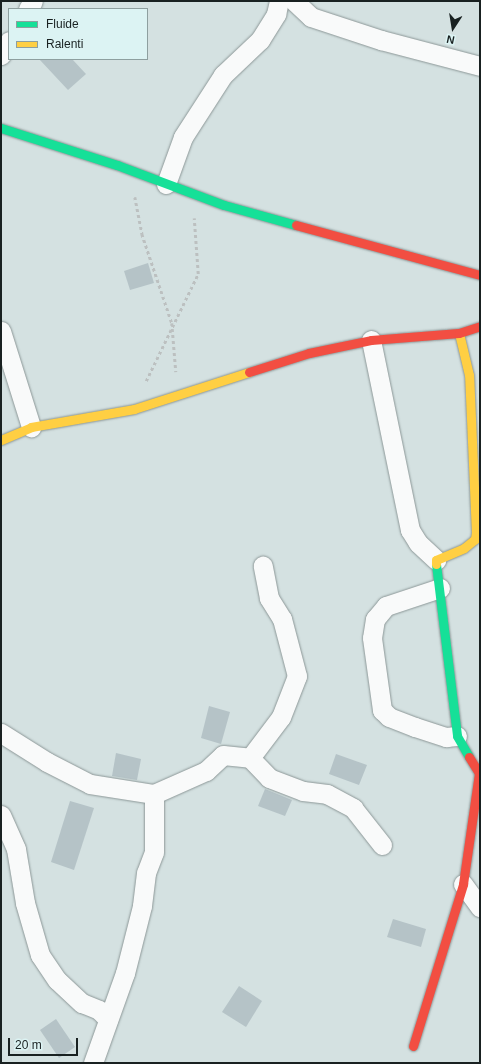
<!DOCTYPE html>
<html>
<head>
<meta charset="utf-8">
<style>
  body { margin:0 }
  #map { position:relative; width:481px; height:1064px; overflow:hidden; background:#d4e1e1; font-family:Arial,sans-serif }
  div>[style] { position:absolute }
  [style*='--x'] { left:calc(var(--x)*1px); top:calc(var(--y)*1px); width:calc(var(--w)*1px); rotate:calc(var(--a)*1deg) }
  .building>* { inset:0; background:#b5c3c7 }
  .path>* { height:2.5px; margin-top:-1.25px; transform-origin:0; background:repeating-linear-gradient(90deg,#bcc0c0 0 3px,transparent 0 6px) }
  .roads { filter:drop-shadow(0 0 1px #8c9797) drop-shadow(0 0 1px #8c9797) }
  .street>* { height:19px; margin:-9.5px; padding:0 9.5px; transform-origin:9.5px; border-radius:9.5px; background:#f9fafa }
  .fast>* { height:9px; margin:-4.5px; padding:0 4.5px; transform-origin:4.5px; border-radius:4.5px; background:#16e098 }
  .slow>* { height:9px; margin:-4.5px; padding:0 4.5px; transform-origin:4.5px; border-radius:4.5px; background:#ffcf43 }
  .jam>* { height:9px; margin:-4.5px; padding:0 4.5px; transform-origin:4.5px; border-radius:4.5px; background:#f24e42 }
  span { translate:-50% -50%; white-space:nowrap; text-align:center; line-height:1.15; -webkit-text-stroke:4px #dcf3f3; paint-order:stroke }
  .frame { position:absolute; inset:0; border:2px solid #192121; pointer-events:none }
  .legend { position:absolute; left:8px; top:8px; width:140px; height:52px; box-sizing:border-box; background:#dcf3f3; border:1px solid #8e9f9f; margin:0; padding:5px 7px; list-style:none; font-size:12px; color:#192121 }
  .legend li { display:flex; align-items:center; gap:8px; height:20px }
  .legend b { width:20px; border:1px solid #8e9f9f }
  .north { position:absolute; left:433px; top:8px; width:40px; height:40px; -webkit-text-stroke:3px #dcf3f3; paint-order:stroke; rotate:192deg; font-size:11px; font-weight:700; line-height:16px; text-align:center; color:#192121 }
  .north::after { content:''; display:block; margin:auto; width:14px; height:18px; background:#192121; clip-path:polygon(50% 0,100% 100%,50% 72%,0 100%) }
  .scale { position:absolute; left:8px; top:1038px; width:70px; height:18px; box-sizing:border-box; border:2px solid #192121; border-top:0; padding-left:5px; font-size:12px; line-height:14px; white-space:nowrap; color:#192121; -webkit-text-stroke:3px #dcf3f3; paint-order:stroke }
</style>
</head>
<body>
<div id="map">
  <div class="building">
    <i style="clip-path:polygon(39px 59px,72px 59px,86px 74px,68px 90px)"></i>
    <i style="clip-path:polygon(148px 263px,154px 283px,130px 290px,124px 271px)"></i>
    <i style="clip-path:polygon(209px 706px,230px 712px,221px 744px,201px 738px)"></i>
    <i style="clip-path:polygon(116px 753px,141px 759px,137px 780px,112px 776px)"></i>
    <i style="clip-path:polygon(336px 754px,367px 765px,359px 785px,329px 774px)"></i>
    <i style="clip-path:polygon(265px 789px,292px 800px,285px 816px,258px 806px)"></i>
    <i style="clip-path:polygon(70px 801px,94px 808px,74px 870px,51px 862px)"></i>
    <i style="clip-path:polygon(393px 919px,426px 929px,421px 947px,387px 937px)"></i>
    <i style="clip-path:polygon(239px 986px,262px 1001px,246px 1027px,222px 1012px)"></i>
    <i style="clip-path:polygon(56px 1019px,75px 1047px,59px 1058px,40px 1030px)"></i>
  </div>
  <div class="path">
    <i style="--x:135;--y:197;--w:38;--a:79"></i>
    <i style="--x:142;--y:234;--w:94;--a:71.4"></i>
    <i style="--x:172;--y:323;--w:49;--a:85.3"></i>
    <i style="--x:146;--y:381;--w:119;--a:-64.1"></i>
    <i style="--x:198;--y:274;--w:56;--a:-94.1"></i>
  </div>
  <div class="roads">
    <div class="street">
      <i style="--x:294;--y:1;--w:23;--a:43"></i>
      <i style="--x:311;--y:17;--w:74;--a:18.2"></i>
      <i style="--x:381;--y:40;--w:102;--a:14.7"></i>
      <i style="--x:28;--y:9;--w:9;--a:-58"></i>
      <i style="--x:1;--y:55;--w:16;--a:-60"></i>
      <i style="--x:166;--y:184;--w:50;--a:-70.1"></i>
      <i style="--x:183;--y:137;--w:74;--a:-57.2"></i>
      <i style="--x:223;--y:75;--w:51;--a:-43.4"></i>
      <i style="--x:260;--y:40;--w:31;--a:-58"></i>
      <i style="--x:276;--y:14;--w:13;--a:-77"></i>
      <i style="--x:1;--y:331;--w:101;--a:72.6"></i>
      <i style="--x:371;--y:340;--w:194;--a:78.4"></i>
      <i style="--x:410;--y:530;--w:15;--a:58"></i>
      <i style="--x:418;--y:543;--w:25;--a:43"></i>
      <i style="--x:440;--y:588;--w:57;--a:161.6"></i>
      <i style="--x:386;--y:606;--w:17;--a:130"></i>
      <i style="--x:375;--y:619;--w:19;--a:99"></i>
      <i style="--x:372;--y:638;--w:73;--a:82.1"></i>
      <i style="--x:382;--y:710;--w:10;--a:45"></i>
      <i style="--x:389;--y:717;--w:28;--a:21"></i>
      <i style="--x:415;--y:727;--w:33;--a:18"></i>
      <i style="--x:446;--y:737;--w:11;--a:-5"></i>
      <i style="--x:1;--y:733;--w:54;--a:32.2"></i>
      <i style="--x:47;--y:762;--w:48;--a:27.1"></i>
      <i style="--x:90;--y:784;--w:65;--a:8.9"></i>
      <i style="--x:154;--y:794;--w:58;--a:90"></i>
      <i style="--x:154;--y:852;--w:22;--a:111"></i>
      <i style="--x:146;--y:873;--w:33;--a:97"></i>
      <i style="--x:142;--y:906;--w:69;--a:104.2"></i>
      <i style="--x:125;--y:973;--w:96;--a:109.6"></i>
      <i style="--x:250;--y:758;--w:51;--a:-52.9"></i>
      <i style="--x:281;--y:717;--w:44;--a:-68.7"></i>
      <i style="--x:297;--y:676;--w:59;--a:-104.7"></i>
      <i style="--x:282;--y:619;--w:25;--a:-122"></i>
      <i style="--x:269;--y:598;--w:33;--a:-101"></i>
      <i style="--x:154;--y:794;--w:57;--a:-23.9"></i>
      <i style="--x:206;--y:771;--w:23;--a:-43"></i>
      <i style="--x:223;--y:755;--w:27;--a:6"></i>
      <i style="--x:250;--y:758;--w:28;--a:46"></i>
      <i style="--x:269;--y:778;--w:36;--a:21"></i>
      <i style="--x:303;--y:791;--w:24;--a:7"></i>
      <i style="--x:327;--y:794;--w:30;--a:28"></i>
      <i style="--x:353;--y:808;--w:47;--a:51.9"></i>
      <i style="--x:1;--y:815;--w:37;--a:66"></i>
      <i style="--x:16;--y:849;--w:55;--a:80.5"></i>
      <i style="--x:25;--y:903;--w:54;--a:73.9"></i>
      <i style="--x:40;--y:955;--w:30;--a:56"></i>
      <i style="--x:57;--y:980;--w:34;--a:43"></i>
      <i style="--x:82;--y:1003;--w:18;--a:22"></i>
      <i style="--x:99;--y:1010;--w:13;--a:45"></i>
      <i style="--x:463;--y:884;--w:29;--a:54"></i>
    </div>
    <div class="fast">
      <i style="--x:1;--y:128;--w:122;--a:17.7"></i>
      <i style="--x:117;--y:165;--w:114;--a:20.5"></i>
      <i style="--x:224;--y:205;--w:75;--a:15.5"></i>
      <i style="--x:436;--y:564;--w:173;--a:83"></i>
      <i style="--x:457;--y:736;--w:24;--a:60"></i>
    </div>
    <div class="slow">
      <i style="--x:1;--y:440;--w:33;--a:-23"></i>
      <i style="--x:31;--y:427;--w:105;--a:-9.9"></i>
      <i style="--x:134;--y:409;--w:121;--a:-17.8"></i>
      <i style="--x:436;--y:564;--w:4;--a:-90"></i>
      <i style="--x:436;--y:560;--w:30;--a:-23"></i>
      <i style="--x:464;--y:548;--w:14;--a:-39"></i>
      <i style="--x:475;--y:539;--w:6;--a:-81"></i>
      <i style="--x:476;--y:533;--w:158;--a:-92.5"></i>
      <i style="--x:469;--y:375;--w:43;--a:-103.4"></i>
    </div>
    <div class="jam">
      <i style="--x:296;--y:225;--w:191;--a:15.2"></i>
      <i style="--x:249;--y:372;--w:63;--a:-17.6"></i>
      <i style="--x:309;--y:353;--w:63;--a:-11.8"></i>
      <i style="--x:371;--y:340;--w:88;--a:-4.5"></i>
      <i style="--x:459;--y:333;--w:22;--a:-18"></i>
      <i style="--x:413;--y:1046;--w:170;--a:-72.8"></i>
      <i style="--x:463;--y:884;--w:112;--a:-81.8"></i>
      <i style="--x:479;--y:773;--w:19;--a:-122"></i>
    </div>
  </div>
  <div class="frame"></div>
  <ul class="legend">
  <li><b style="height:5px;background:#16e098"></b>Fluide</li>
  <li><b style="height:5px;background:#ffcf43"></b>Ralenti</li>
  </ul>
  <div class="north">N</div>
  <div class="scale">20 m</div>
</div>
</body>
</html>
